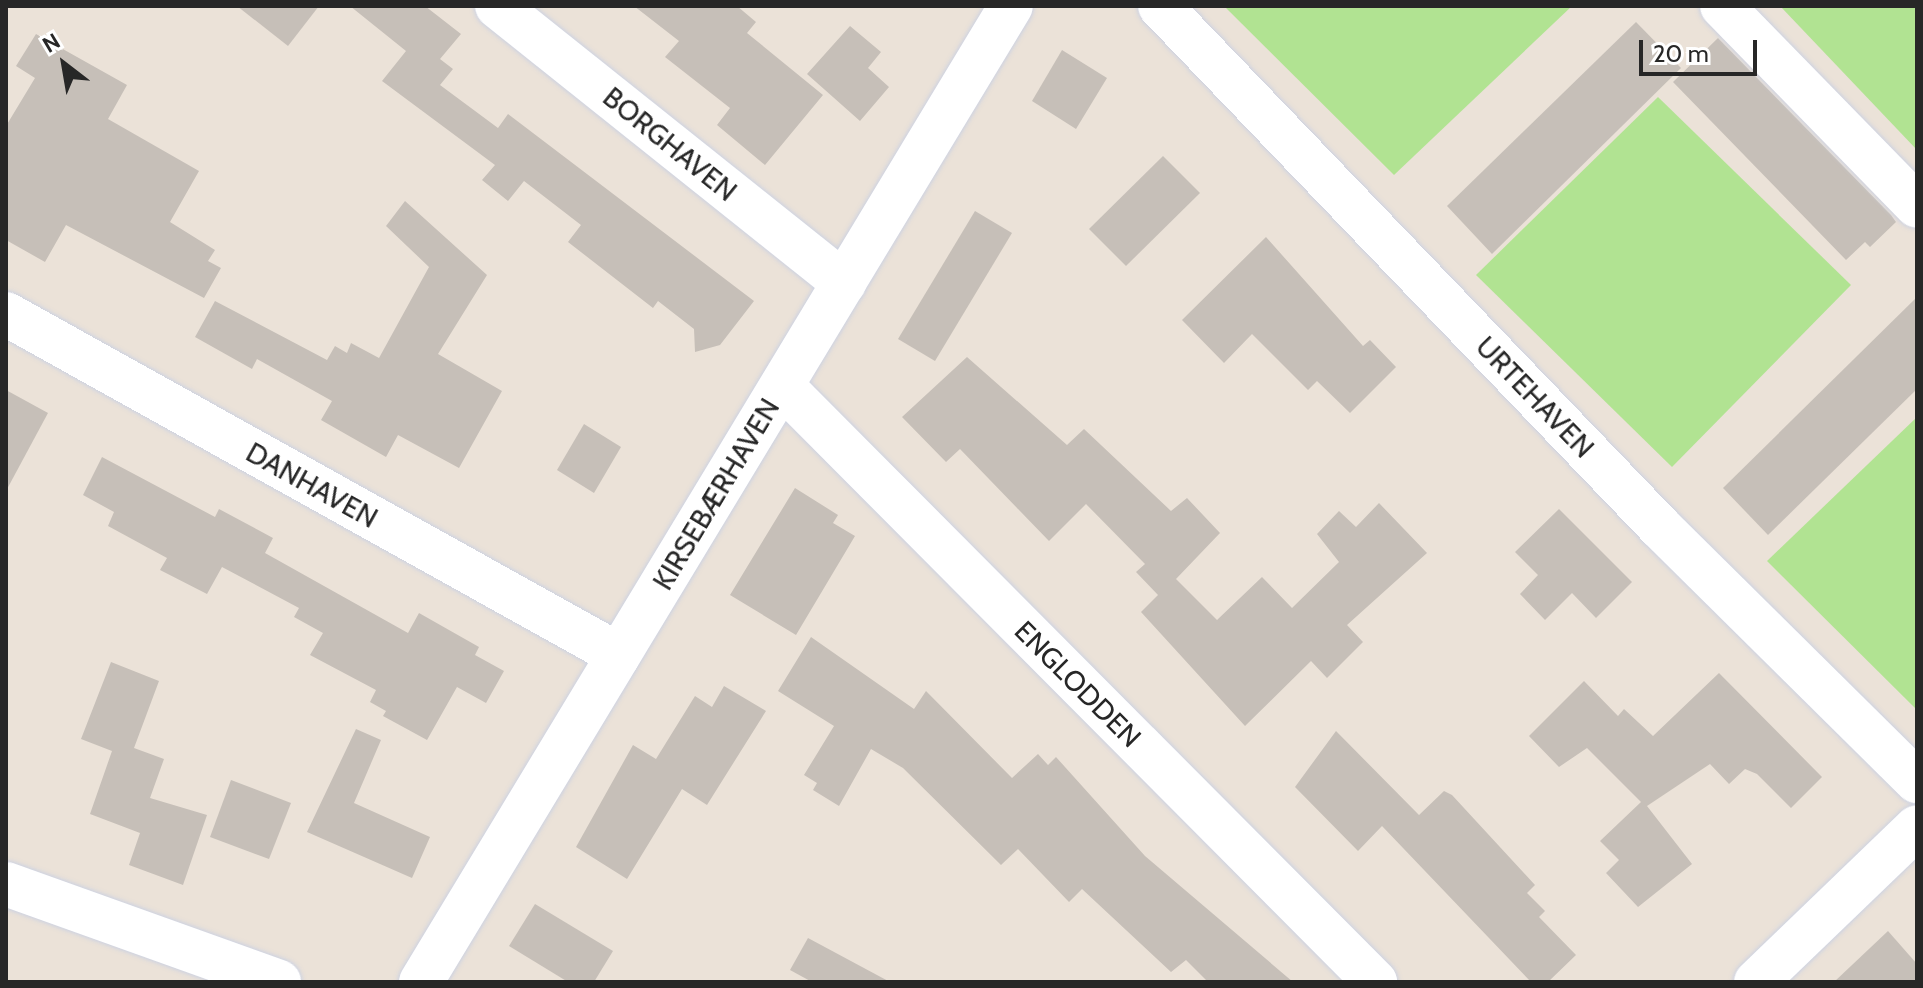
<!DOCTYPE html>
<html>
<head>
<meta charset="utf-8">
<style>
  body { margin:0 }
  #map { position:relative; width:1923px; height:988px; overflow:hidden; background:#ebe2d8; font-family:Cabin,sans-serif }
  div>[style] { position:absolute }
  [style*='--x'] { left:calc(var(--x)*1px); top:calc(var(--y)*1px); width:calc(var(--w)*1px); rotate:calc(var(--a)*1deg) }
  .green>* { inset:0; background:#b1e392 }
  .building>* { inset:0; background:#c6bfb8 }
  .roads { filter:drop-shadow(0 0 2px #cdd2e1) drop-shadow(0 0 2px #cdd2e1) }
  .minor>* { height:44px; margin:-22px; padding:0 22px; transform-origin:22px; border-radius:22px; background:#fff }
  span { translate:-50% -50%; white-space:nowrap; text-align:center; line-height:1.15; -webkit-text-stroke:6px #fff; paint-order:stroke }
  .street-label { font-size:28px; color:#272727 }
  .frame { position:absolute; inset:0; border:8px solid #272727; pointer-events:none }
  .north { position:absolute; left:24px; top:24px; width:80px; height:80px; -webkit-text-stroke:6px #fff; paint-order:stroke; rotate:329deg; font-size:22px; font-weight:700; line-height:32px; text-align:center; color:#272727 }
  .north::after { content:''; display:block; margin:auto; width:28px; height:36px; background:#272727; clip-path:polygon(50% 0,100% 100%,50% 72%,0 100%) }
  .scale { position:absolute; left:1639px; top:40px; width:118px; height:36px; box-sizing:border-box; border:4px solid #272727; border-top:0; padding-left:10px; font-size:24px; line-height:28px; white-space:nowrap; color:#272727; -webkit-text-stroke:6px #fff; paint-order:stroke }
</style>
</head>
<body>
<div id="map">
  <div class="green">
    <i style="clip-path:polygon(1224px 6px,1572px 6px,1394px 175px)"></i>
    <i style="clip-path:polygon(1917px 6px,1917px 150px,1781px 7px)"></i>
    <i style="clip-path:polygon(1658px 97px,1851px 285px,1672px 467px,1476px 275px)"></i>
    <i style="clip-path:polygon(1917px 417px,1917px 710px,1767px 561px)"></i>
  </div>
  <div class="building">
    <i style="clip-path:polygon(237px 6px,319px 6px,288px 46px)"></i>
    <i style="clip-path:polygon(350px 6px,425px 6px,461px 34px,440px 59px,453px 69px,440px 85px,498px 128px,508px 114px,754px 301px,720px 345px,695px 352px,694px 329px,658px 301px,653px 308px,568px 242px,581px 225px,524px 181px,508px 201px,482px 180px,495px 165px,382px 81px,406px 51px)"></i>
    <i style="clip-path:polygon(634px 6px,737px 6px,756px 22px,747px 33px,823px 95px,765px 165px,717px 125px,730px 108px,665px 57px,679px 41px)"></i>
    <i style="clip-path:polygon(1636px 22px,1681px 68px,1492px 254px,1447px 206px)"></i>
    <i style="clip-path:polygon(850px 26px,881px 52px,868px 68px,889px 87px,860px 121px,807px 74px)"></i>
    <i style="clip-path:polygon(36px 34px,127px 85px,108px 119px,199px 171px,170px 222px,215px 250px,208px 261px,221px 268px,204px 298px,66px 225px,45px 262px,6px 240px,6px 126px,35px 78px,16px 66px)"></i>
    <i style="clip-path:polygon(1718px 38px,1891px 215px,1896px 222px,1870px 247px,1865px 242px,1846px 260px,1673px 82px)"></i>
    <i style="clip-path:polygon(1062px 50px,1107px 78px,1076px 129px,1032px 101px)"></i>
    <i style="clip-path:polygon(1163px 156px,1200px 193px,1126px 266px,1089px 229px)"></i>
    <i style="clip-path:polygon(405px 201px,487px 275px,438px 354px,502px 391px,459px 468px,398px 435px,386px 457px,321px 420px,332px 401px,257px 359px,252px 369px,195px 337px,215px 301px,327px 360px,335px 346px,347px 353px,351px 343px,379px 358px,429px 267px,386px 226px)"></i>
    <i style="clip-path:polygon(975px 211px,1012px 233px,935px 361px,898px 339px)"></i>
    <i style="clip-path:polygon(1266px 237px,1363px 346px,1370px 340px,1396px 367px,1350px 413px,1317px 381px,1308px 390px,1252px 334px,1224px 363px,1182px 320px)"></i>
    <i style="clip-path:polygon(1917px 297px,1917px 389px,1768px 535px,1723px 488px)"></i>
    <i style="clip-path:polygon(967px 357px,1067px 445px,1084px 429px,1171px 511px,1187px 498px,1220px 533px,1176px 579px,1217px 620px,1262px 577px,1292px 608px,1339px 562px,1317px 534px,1339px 511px,1356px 527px,1379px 503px,1427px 553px,1347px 625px,1363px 642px,1327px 678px,1311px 661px,1245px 726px,1141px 612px,1158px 595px,1136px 572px,1145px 564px,1086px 504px,1049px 541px,960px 449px,946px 462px,902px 417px)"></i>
    <i style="clip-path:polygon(6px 390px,48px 413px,6px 491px)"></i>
    <i style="clip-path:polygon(584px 424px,621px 447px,594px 493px,557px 470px)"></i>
    <i style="clip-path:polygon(102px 457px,215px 517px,219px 509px,273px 538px,265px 553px,408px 633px,419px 613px,479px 647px,475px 655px,504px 671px,486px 703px,457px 687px,427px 740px,383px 716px,386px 711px,370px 702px,376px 690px,310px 655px,323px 633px,294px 617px,299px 608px,222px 567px,207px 594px,160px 570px,167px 558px,108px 526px,114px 512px,83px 495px)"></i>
    <i style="clip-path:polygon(795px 488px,838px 515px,833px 523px,855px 536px,796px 635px,730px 595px)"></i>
    <i style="clip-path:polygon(1559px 509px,1632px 582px,1596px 618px,1572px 593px,1545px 620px,1520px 594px,1538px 575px,1515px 552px)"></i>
    <i style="clip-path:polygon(811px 637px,914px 709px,926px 691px,1012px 778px,1038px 754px,1048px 765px,1056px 757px,1145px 856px,1293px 982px,1208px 982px,1186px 960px,1171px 972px,1082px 889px,1069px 902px,1018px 849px,1001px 865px,903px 768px,871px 749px,839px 806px,813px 790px,817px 783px,804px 775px,834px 726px,778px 691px)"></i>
    <i style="clip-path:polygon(111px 662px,159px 681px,134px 748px,164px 759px,150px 798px,207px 815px,183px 885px,129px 865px,140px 833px,90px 814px,112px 751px,81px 739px)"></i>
    <i style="clip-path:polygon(1719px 673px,1822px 777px,1791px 808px,1757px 774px,1745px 769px,1729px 784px,1710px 764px,1647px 806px,1692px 864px,1638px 907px,1606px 873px,1619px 860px,1600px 841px,1641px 802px,1587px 748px,1559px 767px,1529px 736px,1584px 681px,1618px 716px,1624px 709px,1653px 736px)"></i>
    <i style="clip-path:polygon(724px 686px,766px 711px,707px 805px,682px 789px,627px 879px,576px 847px,633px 745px,656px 759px,695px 696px,712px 707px)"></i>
    <i style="clip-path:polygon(356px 729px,381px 740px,354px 803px,430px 837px,412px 878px,307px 832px)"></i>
    <i style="clip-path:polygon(1336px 731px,1419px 815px,1444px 791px,1452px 795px,1535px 885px,1527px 893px,1545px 911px,1539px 917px,1576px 955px,1548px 982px,1531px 982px,1382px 826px,1358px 851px,1295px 787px)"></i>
    <i style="clip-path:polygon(231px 780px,291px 803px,269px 859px,210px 837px)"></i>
    <i style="clip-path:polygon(535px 904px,613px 951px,594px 982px,568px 982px,509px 946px)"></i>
    <i style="clip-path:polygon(1888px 931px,1917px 964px,1917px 982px,1834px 982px)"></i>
    <i style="clip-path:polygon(808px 938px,890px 982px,812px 982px,790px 970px)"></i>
  </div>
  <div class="roads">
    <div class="minor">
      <i style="--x:497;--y:6;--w:444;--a:38.6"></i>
      <i style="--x:1160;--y:6;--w:721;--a:46.18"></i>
      <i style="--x:1659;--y:526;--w:363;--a:44.7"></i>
      <i style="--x:1722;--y:6;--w:279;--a:45.7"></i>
      <i style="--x:6;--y:314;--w:701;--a:29.09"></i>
      <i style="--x:782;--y:386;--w:841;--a:45.14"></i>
      <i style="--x:6;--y:884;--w:290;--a:19.7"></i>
      <i style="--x:421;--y:982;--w:1140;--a:-58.85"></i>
      <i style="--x:1756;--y:982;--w:223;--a:-43.9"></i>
    </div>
  </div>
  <div class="street-label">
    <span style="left:670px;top:144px;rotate:39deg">BORGHAVEN</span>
    <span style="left:1535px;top:397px;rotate:46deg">URTEHAVEN</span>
    <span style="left:312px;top:485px;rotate:29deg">DANHAVEN</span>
    <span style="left:716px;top:494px;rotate:-59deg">KIRSEBÆRHAVEN</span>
    <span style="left:1078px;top:684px;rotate:45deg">ENGLODDEN</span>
  </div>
  <div class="frame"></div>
  <div class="north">N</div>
  <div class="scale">20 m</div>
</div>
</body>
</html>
